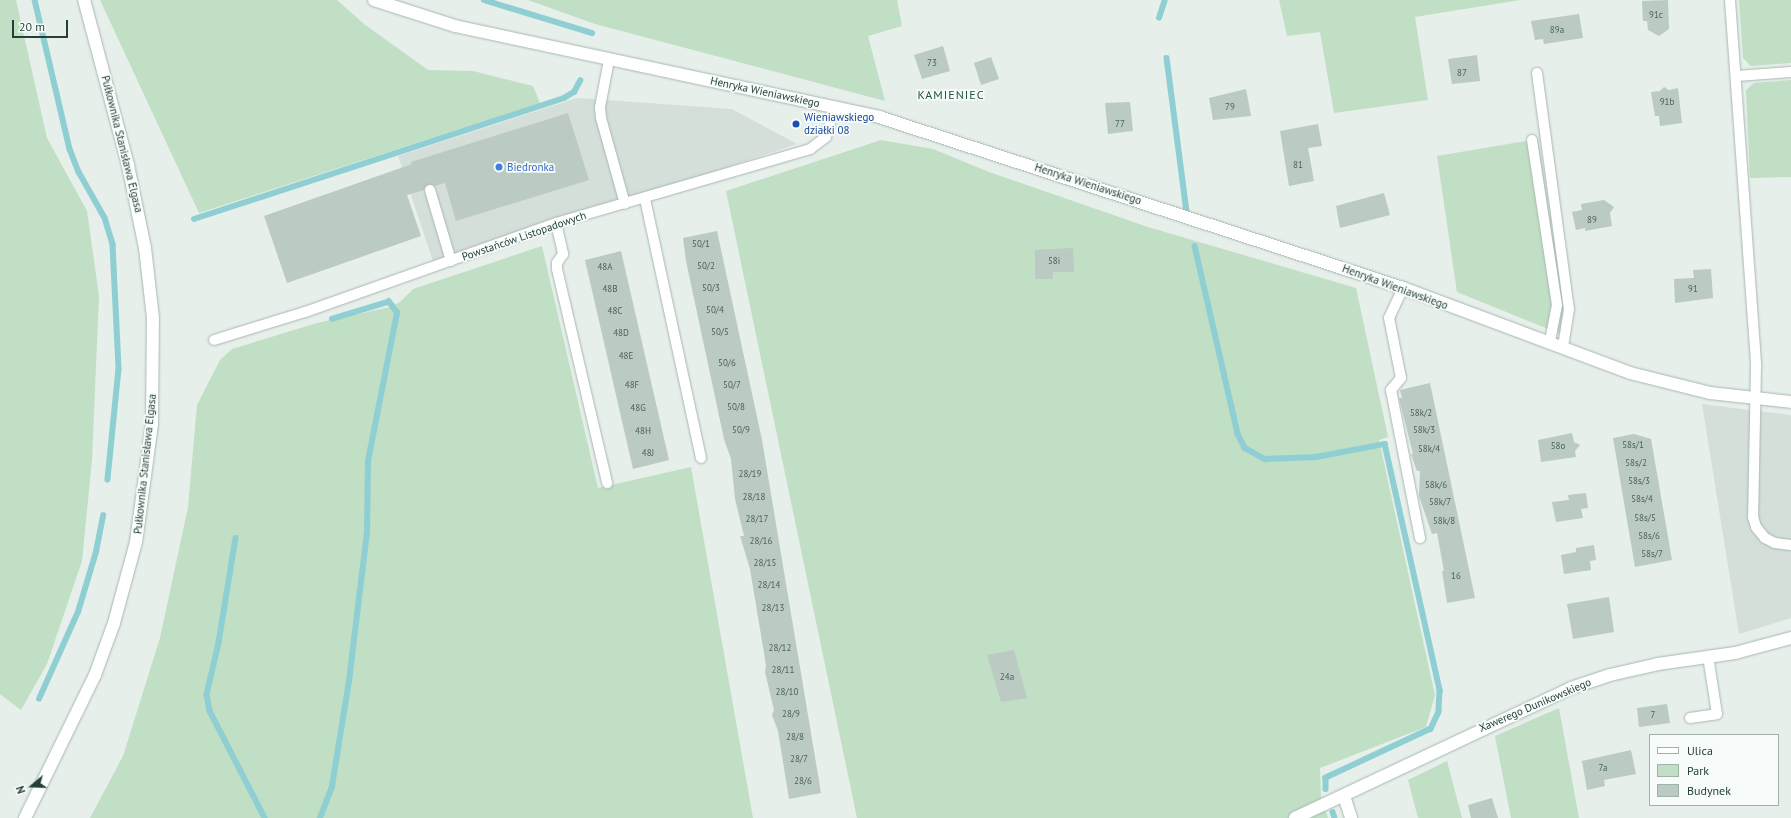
<!DOCTYPE html>
<html>
<head>
<meta charset="utf-8">
<style>
  body { margin:0 }
  #map { position:relative; width:1791px; height:818px; overflow:hidden; background:#e6efea; font-family:"PT Sans",sans-serif }
  div>[style] { position:absolute }
  [style*='--x'] { left:calc(var(--x)*1px); top:calc(var(--y)*1px); width:calc(var(--w)*1px); rotate:calc(var(--a)*1deg) }
  .built>* { inset:0; background:#d4dfd9 }
  .green>* { inset:0; background:#c0dfc5 }
  .stream>* { height:5.5px; margin:-2.75px; padding:0 2.75px; transform-origin:2.75px; border-radius:2.75px; background:#8fced2 }
  .building>* { inset:0; background:#bbcac3 }
  .roads { filter:drop-shadow(0 0 1px #a8b7b1) drop-shadow(0 0 1px #a8b7b1) }
  .service>* { height:10px; margin:-5px; padding:0 5px; transform-origin:5px; border-radius:5px; background:#fff }
  .minor>* { height:12px; margin:-6px; padding:0 6px; transform-origin:6px; border-radius:6px; background:#fff }
  .tertiary>* { height:12px; margin:-6px; padding:0 6px; transform-origin:6px; border-radius:6px; background:#fff }
  .dots>* { width:11px; height:11px; translate:-50% -50%; box-sizing:border-box; border:2px solid #f7fbf9; border-radius:50% }
  span { translate:-50% -50%; white-space:nowrap; text-align:center; line-height:1.15; -webkit-text-stroke:3.5px #f7fbf9; paint-order:stroke }
  .number-label { font-size:9px; color:#4a635a }
  .number-label span { -webkit-text-stroke-width:0 }
  .street-label { font-size:11px; color:#254137 }
  .transit-label { font-size:11px; color:#164399 }
  .left { translate:0 -50%; text-align:left }
  .shop-label { font-size:11px; color:#366cbe }
  .neighbourhood-label { font-size:12px; color:#205443; letter-spacing:1px }
  .legend { position:absolute; left:1649px; top:734px; width:130px; height:72px; box-sizing:border-box; background:#f7fbf9; border:1px solid #a3b1ab; margin:0; padding:5px 7px; list-style:none; font-size:12px; color:#254137 }
  .legend li { display:flex; align-items:center; gap:8px; height:20px }
  .legend b { width:20px; border:1px solid #a3b1ab }
  .north { position:absolute; left:12px; top:766px; width:40px; height:40px; -webkit-text-stroke:3px #f7fbf9; paint-order:stroke; rotate:251deg; font-size:11px; font-weight:700; line-height:16px; text-align:center; color:#254137 }
  .north::after { content:''; display:block; margin:auto; width:14px; height:18px; background:#254137; clip-path:polygon(50% 0,100% 100%,50% 72%,0 100%) }
  .scale { position:absolute; left:12px; top:20px; width:56px; height:18px; box-sizing:border-box; border:2px solid #254137; border-top:0; padding-left:5px; font-size:12px; line-height:14px; white-space:nowrap; color:#254137; -webkit-text-stroke:3px #f7fbf9; paint-order:stroke }
</style>
</head>
<body>
<div id="map">
  <div class="built">
    <i style="clip-path:polygon(577px 98px,732px 109px,797px 144px,434px 264px,398px 156px)"></i>
    <i style="clip-path:polygon(1702px 404px,1791px 415px,1791px 618px,1739px 634px)"></i>
  </div>
  <div class="green">
    <i style="clip-path:polygon(0 0,16px 0,47px 138px,87px 211px,99px 296px,92px 460px,82px 561px,47px 664px,21px 710px,0 694px)"></i>
    <i style="clip-path:polygon(100px 0,337px 0,364px 24px,428px 70px,473px 71px,533px 86px,540px 103px,199px 213px)"></i>
    <i style="clip-path:polygon(528px 0,897px 0,902px 26px,868px 36px,885px 101px,595px 24px)"></i>
    <i style="clip-path:polygon(1279px 0,1520px 0,1415px 17px,1428px 100px,1334px 113px,1320px 32px,1287px 36px)"></i>
    <i style="clip-path:polygon(1739px 0,1791px 0,1791px 63px,1751px 66px,1743px 58px)"></i>
    <i style="clip-path:polygon(1791px 80px,1791px 177px,1750px 178px,1746px 90px,1754px 83px)"></i>
    <i style="clip-path:polygon(1538px 139px,1568px 337px,1457px 292px,1437px 156px)"></i>
    <i style="clip-path:polygon(881px 140px,933px 149px,989px 172px,1148px 227px,1356px 288px,1388px 437px,1379px 440px,1435px 695px,1426px 727px,1320px 768px,1321px 797px,1328px 818px,857px 818px,726px 191px)"></i>
    <i style="clip-path:polygon(542px 246px,598px 488px,691px 467px,753px 818px,90px 818px,123px 756px,160px 638px,188px 507px,197px 405px,220px 360px,232px 349px,317px 323px,390px 307px,400px 302px,413px 289px)"></i>
    <i style="clip-path:polygon(1559px 708px,1579px 818px,1511px 818px,1495px 736px)"></i>
    <i style="clip-path:polygon(1447px 761px,1462px 818px,1418px 818px,1408px 780px)"></i>
  </div>
  <div class="stream">
    <i style="--x:35;--y:0;--w:153;--a:76.8"></i>
    <i style="--x:70;--y:149;--w:25;--a:69"></i>
    <i style="--x:79;--y:172;--w:53;--a:60.5"></i>
    <i style="--x:105;--y:218;--w:28;--a:73"></i>
    <i style="--x:113;--y:245;--w:124;--a:87.2"></i>
    <i style="--x:119;--y:369;--w:111;--a:95.7"></i>
    <i style="--x:484;--y:0;--w:113;--a:17"></i>
    <i style="--x:1159;--y:18;--w:19;--a:-72"></i>
    <i style="--x:1167;--y:58;--w:154;--a:82.6"></i>
    <i style="--x:194;--y:219;--w:389;--a:-18.1"></i>
    <i style="--x:564;--y:98;--w:12;--a:-31"></i>
    <i style="--x:574;--y:92;--w:13;--a:-61"></i>
    <i style="--x:1195;--y:246;--w:193;--a:77.1"></i>
    <i style="--x:1238;--y:434;--w:16;--a:63"></i>
    <i style="--x:1245;--y:448;--w:23;--a:29"></i>
    <i style="--x:1265;--y:459;--w:51;--a:-2.2"></i>
    <i style="--x:1316;--y:457;--w:70;--a:-10.7"></i>
    <i style="--x:1385;--y:444;--w:253;--a:77.4"></i>
    <i style="--x:1440;--y:691;--w:21;--a:93"></i>
    <i style="--x:1439;--y:712;--w:19;--a:115"></i>
    <i style="--x:1431;--y:729;--w:116;--a:155"></i>
    <i style="--x:1326;--y:778;--w:11;--a:90"></i>
    <i style="--x:236;--y:538;--w:106;--a:99.2"></i>
    <i style="--x:219;--y:643;--w:53;--a:103"></i>
    <i style="--x:207;--y:695;--w:16;--a:79"></i>
    <i style="--x:210;--y:711;--w:120;--a:62.8"></i>
    <i style="--x:39;--y:699;--w:95;--a:-65.9"></i>
    <i style="--x:78;--y:612;--w:63;--a:-73.3"></i>
    <i style="--x:96;--y:552;--w:37;--a:-79"></i>
    <i style="--x:1333;--y:812;--w:6;--a:72"></i>
    <i style="--x:320;--y:818;--w:34;--a:-69"></i>
    <i style="--x:332;--y:786;--w:106;--a:-80.8"></i>
    <i style="--x:349;--y:681;--w:149;--a:-83.1"></i>
    <i style="--x:367;--y:533;--w:72;--a:-89.2"></i>
    <i style="--x:368;--y:461;--w:151;--a:-78.9"></i>
    <i style="--x:397;--y:313;--w:14;--a:-126"></i>
    <i style="--x:389;--y:302;--w:59;--a:163.1"></i>
  </div>
  <div class="building">
    <i style="clip-path:polygon(1668px 0,1669px 29px,1659px 36px,1648px 30px,1647px 21px,1643px 21px,1642px 1px)"></i>
    <i style="clip-path:polygon(1579px 14px,1583px 38px,1544px 44px,1543px 39px,1535px 40px,1531px 21px)"></i>
    <i style="clip-path:polygon(943px 46px,950px 71px,922px 79px,914px 55px)"></i>
    <i style="clip-path:polygon(1477px 55px,1480px 81px,1452px 84px,1448px 59px)"></i>
    <i style="clip-path:polygon(991px 57px,999px 79px,981px 85px,974px 63px)"></i>
    <i style="clip-path:polygon(1664px 87px,1669px 90px,1678px 88px,1682px 123px,1660px 126px,1659px 116px,1655px 116px,1651px 92px,1660px 91px)"></i>
    <i style="clip-path:polygon(1246px 89px,1251px 116px,1213px 120px,1209px 98px)"></i>
    <i style="clip-path:polygon(1130px 102px,1133px 131px,1108px 134px,1105px 103px)"></i>
    <i style="clip-path:polygon(568px 113px,589px 180px,456px 221px,445px 183px,435px 186px,428px 184px,424px 190px,407px 195px,421px 236px,287px 283px,264px 216px,412px 164px,411px 162px)"></i>
    <i style="clip-path:polygon(1318px 124px,1322px 146px,1308px 148px,1314px 181px,1289px 186px,1280px 131px)"></i>
    <i style="clip-path:polygon(1384px 193px,1390px 215px,1340px 228px,1336px 206px)"></i>
    <i style="clip-path:polygon(1604px 200px,1614px 207px,1610px 213px,1612px 226px,1585px 231px,1585px 228px,1576px 230px,1572px 212px,1582px 210px,1581px 204px)"></i>
    <i style="clip-path:polygon(717px 231px,762px 440px,821px 793px,789px 799px,778px 731px,772px 715px,774px 710px,765px 672px,766px 665px,750px 569px,740px 536px,744px 536px,735px 499px,731px 459px,724px 439px,686px 261px,683px 238px)"></i>
    <i style="clip-path:polygon(1073px 248px,1074px 272px,1053px 272px,1053px 279px,1035px 279px,1035px 250px)"></i>
    <i style="clip-path:polygon(621px 251px,669px 460px,633px 469px,585px 260px)"></i>
    <i style="clip-path:polygon(1711px 269px,1713px 298px,1675px 303px,1674px 279px,1694px 278px,1693px 270px)"></i>
    <i style="clip-path:polygon(1430px 383px,1475px 598px,1447px 603px,1442px 571px,1444px 571px,1437px 533px,1432px 534px,1419px 496px,1420px 471px,1417px 471px,1411px 454px,1413px 454px,1399px 398px,1402px 398px,1400px 390px)"></i>
    <i style="clip-path:polygon(1572px 433px,1574px 442px,1580px 445px,1575px 451px,1576px 457px,1541px 462px,1538px 440px)"></i>
    <i style="clip-path:polygon(1634px 434px,1651px 439px,1672px 560px,1635px 567px,1613px 438px)"></i>
    <i style="clip-path:polygon(1586px 493px,1588px 508px,1581px 509px,1583px 518px,1556px 522px,1552px 502px,1569px 500px,1568px 495px)"></i>
    <i style="clip-path:polygon(1594px 545px,1596px 560px,1590px 561px,1591px 570px,1564px 574px,1561px 555px,1576px 552px,1576px 548px)"></i>
    <i style="clip-path:polygon(1609px 597px,1614px 632px,1573px 639px,1567px 604px)"></i>
    <i style="clip-path:polygon(1014px 650px,1027px 698px,1001px 702px,987px 655px)"></i>
    <i style="clip-path:polygon(1667px 704px,1670px 723px,1639px 727px,1637px 708px)"></i>
    <i style="clip-path:polygon(1631px 750px,1636px 774px,1604px 780px,1605px 786px,1587px 790px,1582px 761px)"></i>
    <i style="clip-path:polygon(1492px 798px,1498px 818px,1471px 818px,1468px 805px)"></i>
  </div>
  <div class="roads">
    <div class="service">
      <i style="--x:1730;--y:0;--w:367;--a:85.9"></i>
      <i style="--x:1756;--y:366;--w:151;--a:91.1"></i>
      <i style="--x:1753;--y:517;--w:10;--a:73"></i>
      <i style="--x:1756;--y:527;--w:14;--a:51"></i>
      <i style="--x:1765;--y:538;--w:11;--a:27"></i>
      <i style="--x:1775;--y:543;--w:16;--a:7"></i>
      <i style="--x:609;--y:60;--w:48;--a:100.8"></i>
      <i style="--x:600;--y:107;--w:11;--a:85"></i>
      <i style="--x:601;--y:118;--w:89;--a:74.4"></i>
      <i style="--x:1537;--y:73;--w:238;--a:82.3"></i>
      <i style="--x:1569;--y:309;--w:38;--a:99"></i>
      <i style="--x:1737;--y:76;--w:54;--a:-4.2"></i>
      <i style="--x:1532;--y:140;--w:167;--a:81.4"></i>
      <i style="--x:1557;--y:305;--w:38;--a:101"></i>
      <i style="--x:430;--y:190;--w:74;--a:73.5"></i>
      <i style="--x:645;--y:199;--w:265;--a:77.8"></i>
      <i style="--x:556;--y:223;--w:32;--a:77"></i>
      <i style="--x:563;--y:254;--w:11;--a:124"></i>
      <i style="--x:557;--y:263;--w:6;--a:90"></i>
      <i style="--x:557;--y:269;--w:220;--a:76.8"></i>
      <i style="--x:1403;--y:288;--w:33;--a:115"></i>
      <i style="--x:1389;--y:318;--w:61;--a:78.7"></i>
      <i style="--x:1401;--y:378;--w:16;--a:130"></i>
      <i style="--x:1391;--y:390;--w:151;--a:78.9"></i>
      <i style="--x:214;--y:340;--w:95;--a:-17.1"></i>
      <i style="--x:305;--y:312;--w:266;--a:-19.5"></i>
      <i style="--x:556;--y:223;--w:265;--a:-16.2"></i>
      <i style="--x:810;--y:149;--w:20;--a:-37"></i>
      <i style="--x:826;--y:137;--w:32;--a:-74"></i>
      <i style="--x:1690;--y:718;--w:27;--a:-8"></i>
      <i style="--x:1717;--y:714;--w:59;--a:-98.8"></i>
    </div>
    <div class="minor">
      <i style="--x:1344;--y:796;--w:23;--a:72"></i>
      <i style="--x:1295;--y:818;--w:305;--a:-25.2"></i>
      <i style="--x:1571;--y:688;--w:41;--a:-18.4"></i>
      <i style="--x:1610;--y:675;--w:49;--a:-12.9"></i>
      <i style="--x:1658;--y:664;--w:78;--a:-8.1"></i>
      <i style="--x:1735;--y:653;--w:58;--a:-15"></i>
    </div>
    <div class="tertiary">
      <i style="--x:374;--y:0;--w:85;--a:17.8"></i>
      <i style="--x:455;--y:26;--w:434;--a:12.1"></i>
      <i style="--x:879;--y:117;--w:551;--a:18.07"></i>
      <i style="--x:1403;--y:288;--w:242;--a:20.5"></i>
      <i style="--x:1630;--y:373;--w:82;--a:14"></i>
      <i style="--x:1710;--y:393;--w:81;--a:6.3"></i>
      <i style="--x:25;--y:818;--w:159;--a:-63.9"></i>
      <i style="--x:95;--y:675;--w:55;--a:-69.9"></i>
      <i style="--x:114;--y:623;--w:84;--a:-74.8"></i>
      <i style="--x:136;--y:542;--w:120;--a:-82.3"></i>
      <i style="--x:152;--y:423;--w:105;--a:-89.5"></i>
      <i style="--x:153;--y:318;--w:70;--a:-96.5"></i>
      <i style="--x:145;--y:248;--w:85;--a:-101.6"></i>
      <i style="--x:128;--y:165;--w:171;--a:-104.9"></i>
    </div>
  </div>
  <div class="dots">
    <i style="left:796px;top:124px;background:#1a4fb4"></i>
    <i style="left:499px;top:167px;background:#3f7fe0"></i>
  </div>
  <div class="number-label">
    <span style="left:1656px;top:15px">91c</span>
    <span style="left:1557px;top:30px">89a</span>
    <span style="left:932px;top:63px">73</span>
    <span style="left:1462px;top:73px">87</span>
    <span style="left:1667px;top:102px">91b</span>
    <span style="left:1230px;top:107px">79</span>
    <span style="left:1120px;top:124px">77</span>
    <span style="left:1298px;top:165px">81</span>
    <span style="left:1592px;top:220px">89</span>
    <span style="left:701px;top:244px">50/1</span>
    <span style="left:1054px;top:261px">58i</span>
    <span style="left:706px;top:266px">50/2</span>
    <span style="left:605px;top:267px">48A</span>
    <span style="left:711px;top:288px">50/3</span>
    <span style="left:610px;top:289px">48B</span>
    <span style="left:1693px;top:289px">91</span>
    <span style="left:715px;top:310px">50/4</span>
    <span style="left:615px;top:311px">48C</span>
    <span style="left:720px;top:332px">50/5</span>
    <span style="left:621px;top:333px">48D</span>
    <span style="left:626px;top:356px">48E</span>
    <span style="left:727px;top:363px">50/6</span>
    <span style="left:632px;top:385px">48F</span>
    <span style="left:732px;top:385px">50/7</span>
    <span style="left:736px;top:407px">50/8</span>
    <span style="left:638px;top:408px">48G</span>
    <span style="left:1421px;top:413px">58k/2</span>
    <span style="left:741px;top:430px">50/9</span>
    <span style="left:1424px;top:430px">58k/3</span>
    <span style="left:643px;top:431px">48H</span>
    <span style="left:1633px;top:445px">58s/1</span>
    <span style="left:1558px;top:446px">58o</span>
    <span style="left:1429px;top:449px">58k/4</span>
    <span style="left:648px;top:453px">48J</span>
    <span style="left:1636px;top:463px">58s/2</span>
    <span style="left:750px;top:474px">28/19</span>
    <span style="left:1639px;top:481px">58s/3</span>
    <span style="left:1436px;top:485px">58k/6</span>
    <span style="left:754px;top:497px">28/18</span>
    <span style="left:1642px;top:499px">58s/4</span>
    <span style="left:1440px;top:502px">58k/7</span>
    <span style="left:1645px;top:518px">58s/5</span>
    <span style="left:757px;top:519px">28/17</span>
    <span style="left:1444px;top:521px">58k/8</span>
    <span style="left:1649px;top:536px">58s/6</span>
    <span style="left:761px;top:541px">28/16</span>
    <span style="left:1652px;top:554px">58s/7</span>
    <span style="left:765px;top:563px">28/15</span>
    <span style="left:1456px;top:576px">16</span>
    <span style="left:769px;top:585px">28/14</span>
    <span style="left:773px;top:608px">28/13</span>
    <span style="left:780px;top:648px">28/12</span>
    <span style="left:783px;top:670px">28/11</span>
    <span style="left:1007px;top:677px">24a</span>
    <span style="left:787px;top:692px">28/10</span>
    <span style="left:791px;top:714px">28/9</span>
    <span style="left:1653px;top:715px">7</span>
    <span style="left:795px;top:737px">28/8</span>
    <span style="left:799px;top:759px">28/7</span>
    <span style="left:1603px;top:768px">7a</span>
    <span style="left:803px;top:781px">28/6</span>
  </div>
  <div class="street-label">
    <span style="left:765px;top:92px;rotate:12deg">Henryka Wieniawskiego</span>
    <span style="left:122px;top:144px;rotate:76deg">Pułkownika Stanisława Elgasa</span>
    <span style="left:1088px;top:184px;rotate:18deg">Henryka Wieniawskiego</span>
    <span style="left:524px;top:236px;rotate:-19deg">Powstańców Listopadowych</span>
    <span style="left:1395px;top:287px;rotate:20deg">Henryka Wieniawskiego</span>
    <span style="left:145px;top:464px;rotate:-84deg">Pułkownika Stanisława Elgasa</span>
    <span style="left:1535px;top:705px;rotate:-23deg">Xawerego Dunikowskiego</span>
  </div>
  <div class="transit-label">
    <span class="left" style="left:804px;top:124px">Wieniawskiego<br>działki 08</span>
  </div>
  <div class="shop-label">
    <span class="left" style="left:507px;top:167px">Biedronka</span>
  </div>
  <div class="neighbourhood-label">
    <span style="left:951px;top:95px">KAMIENIEC</span>
  </div>
  <ul class="legend">
  <li><b style="height:5px;background:#fff"></b>Ulica</li>
  <li><b style="height:11px;background:#c0dfc5"></b>Park</li>
  <li><b style="height:11px;background:#bbcac3"></b>Budynek</li>
  </ul>
  <div class="north">N</div>
  <div class="scale">20 m</div>
</div>
</body>
</html>
